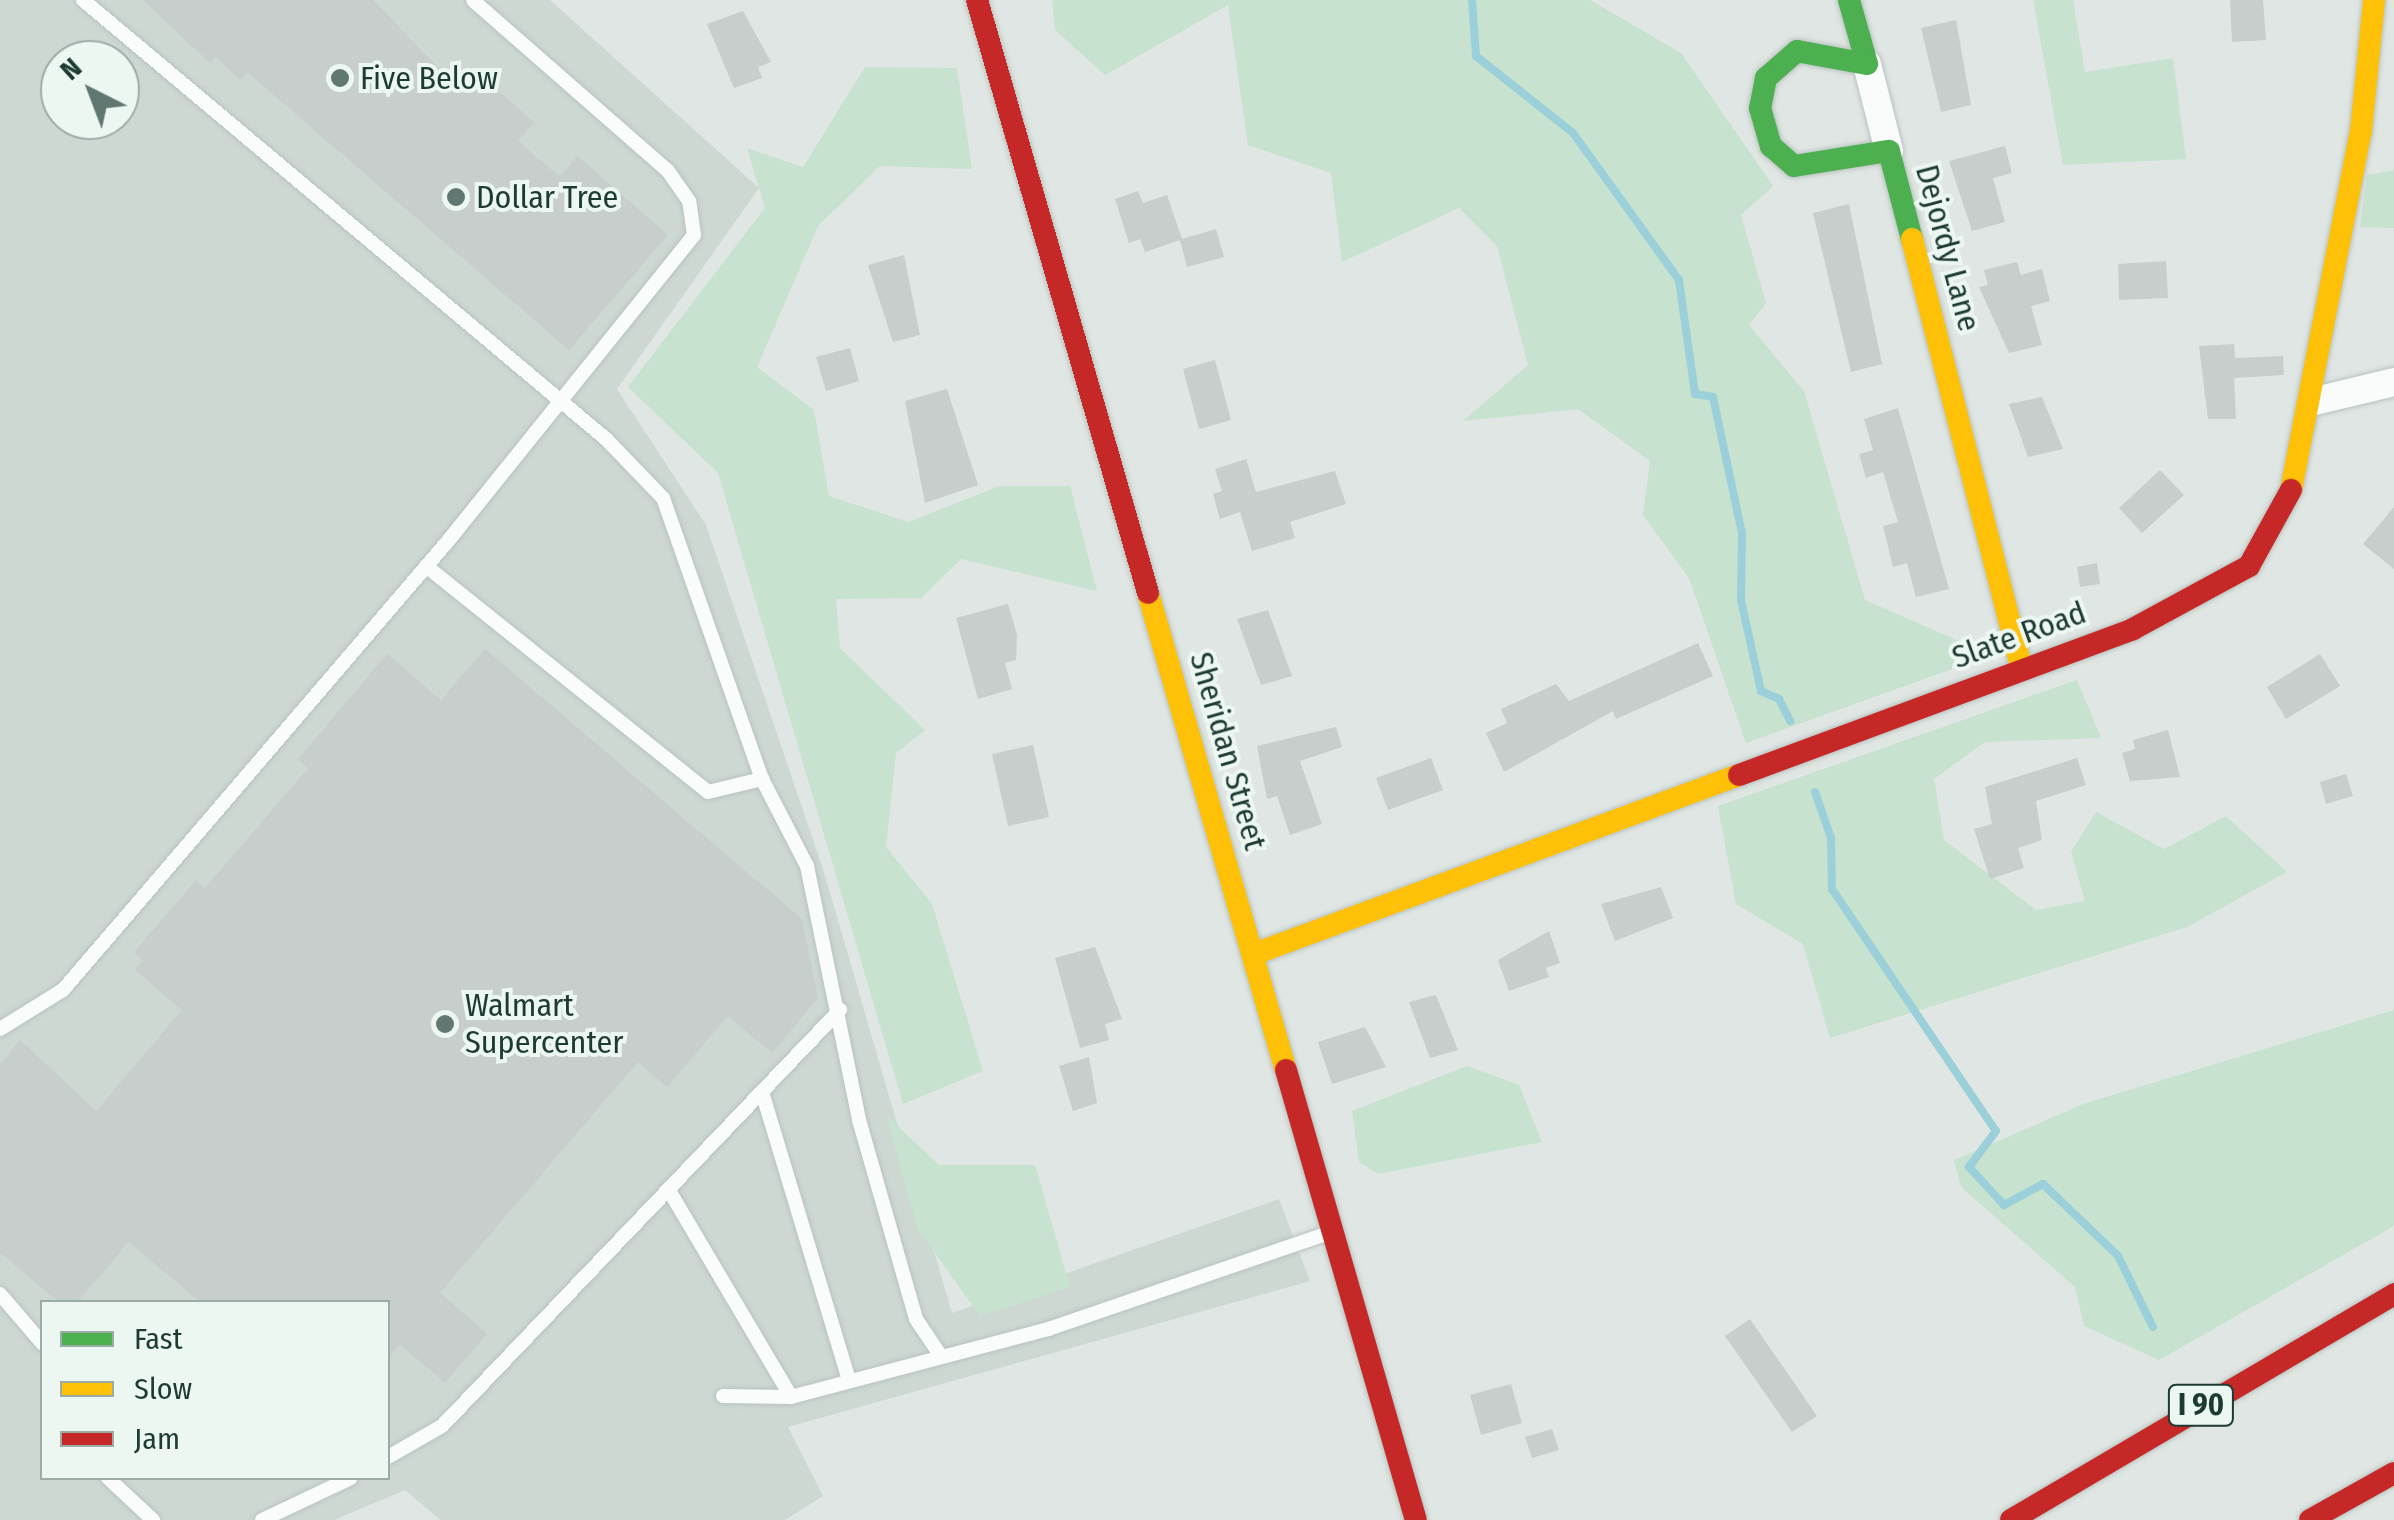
<!DOCTYPE html>
<html>
<head>
<meta charset="utf-8">
<style>
  body { margin:0 }
  #map { position:relative; width:2394px; height:1520px; overflow:hidden; background:#e0e6e3; font-family:"Fira Sans Condensed",sans-serif }
  div>[style] { position:absolute }
  [style*='--x'] { left:calc(var(--x)*1px); top:calc(var(--y)*1px); width:calc(var(--w)*1px); rotate:calc(var(--a)*1deg) }
  .built>* { inset:0; background:#cdd8d3 }
  .green>* { inset:0; background:#c7e2cf }
  .stream>* { height:8px; margin:-4px; padding:0 4px; transform-origin:4px; border-radius:4px; background:#9bd0da }
  .building>* { inset:0; background:#c7cecb }
  .roads { filter:drop-shadow(0 0 2px #b8c3bf) drop-shadow(0 0 2px #b8c3bf) }
  .lane>* { height:14px; margin:-7px; padding:0 7px; transform-origin:7px; border-radius:7px; background:#fafbfb }
  .street>* { height:28px; margin:-14px; padding:0 14px; transform-origin:14px; border-radius:14px; background:#fafbfb }
  .fast>* { height:22px; margin:-11px; padding:0 11px; transform-origin:11px; border-radius:11px; background:#4caf50 }
  .slow>* { height:22px; margin:-11px; padding:0 11px; transform-origin:11px; border-radius:11px; background:#ffc107 }
  .jam>* { height:22px; margin:-11px; padding:0 11px; transform-origin:11px; border-radius:11px; background:#c62828 }
  .dots>* { width:28px; height:28px; translate:-50% -50%; box-sizing:border-box; border:5px solid #edf7f2; border-radius:50% }
  span { translate:-50% -50%; white-space:nowrap; text-align:center; line-height:1.15; -webkit-text-stroke:8px #edf7f2; paint-order:stroke }
  .shield-label span { padding:2px 8px; background:#edf7f2; border:2px solid; border-radius:8px; -webkit-text-stroke-width:0 }
  .shield-label { font-size:30px; color:#1d3b33; font-weight:700 }
  .poi-label { font-size:32px; color:#1d3b33 }
  .left { translate:0 -50%; text-align:left }
  .street-label { font-size:32px; color:#1d3b33 }
  .legend { position:absolute; left:40px; top:1300px; width:350px; height:180px; box-sizing:border-box; background:#edf7f2; border:2px solid #9aaca6; margin:0; padding:12px 18px; list-style:none; font-size:30px; color:#1d3b33 }
  .legend li { display:flex; align-items:center; gap:20px; height:50px }
  .legend b { width:50px; border:2px solid #9aaca6 }
  .north { position:absolute; left:40px; top:40px; width:100px; height:100px; box-sizing:border-box; background:#edf7f2; border:2px solid #9aaca6; border-radius:50%; rotate:318deg; font-size:28px; font-weight:700; line-height:40px; text-align:center; color:#1d3b33 }
  .north::after { content:''; display:block; margin:auto; width:35px; height:45px; background:#617771; clip-path:polygon(50% 0,100% 100%,50% 72%,0 100%) }
</style>
</head>
<body>
<div id="map">
  <div class="built">
    <i style="clip-path:polygon(evenodd,0 0,550px 0,759px 188px,617px 389px,706px 525px,824px 872px,952px 1313px,1279px 1199px,1310px 1281px,788px 1427px,823px 1496px,785px 1520px,440px 1520px,405px 1490px,334px 1520px,0 1520px,0 0,60px 60px,120px 60px,120px 120px,60px 120px,60px 60px,0 0,42px 1302px,388px 1302px,388px 1478px,42px 1478px,42px 1302px)"></i>
  </div>
  <div class="green">
    <i style="clip-path:polygon(1052px 0,1590px 0,1681px 53px,1773px 186px,1741px 215px,1766px 303px,1749px 325px,1804px 391px,1865px 600px,1991px 655px,1746px 743px,1689px 578px,1643px 515px,1650px 461px,1578px 409px,1463px 421px,1528px 365px,1497px 246px,1459px 208px,1342px 262px,1331px 173px,1248px 145px,1228px 5px,1105px 75px,1055px 30px)"></i>
    <i style="clip-path:polygon(2033px 0,2073px 0,2085px 72px,2173px 58px,2186px 159px,2063px 165px)"></i>
    <i style="clip-path:polygon(865px 67px,957px 68px,972px 169px,880px 166px,818px 226px,757px 367px,814px 410px,829px 496px,908px 522px,1000px 486px,1070px 486px,1097px 591px,961px 559px,921px 598px,836px 599px,840px 648px,925px 730px,896px 753px,886px 847px,932px 904px,983px 1071px,903px 1104px,718px 473px,628px 387px,765px 208px,747px 148px,803px 167px)"></i>
    <i style="clip-path:polygon(2394px 170px,2394px 228px,2360px 227px,2367px 175px)"></i>
    <i style="clip-path:polygon(2077px 680px,2101px 738px,1985px 742px,1934px 779px,1944px 840px,2036px 910px,2085px 901px,2071px 852px,2096px 812px,2164px 849px,2226px 816px,2287px 872px,2187px 927px,1830px 1038px,1803px 944px,1736px 904px,1718px 806px)"></i>
    <i style="clip-path:polygon(2394px 1010px,2394px 1226px,2159px 1360px,2084px 1326px,2075px 1287px,1961px 1187px,1954px 1160px,2086px 1103px)"></i>
    <i style="clip-path:polygon(1467px 1066px,1519px 1085px,1542px 1142px,1378px 1174px,1359px 1162px,1352px 1111px)"></i>
    <i style="clip-path:polygon(886px 1115px,939px 1165px,1035px 1165px,1070px 1287px,980px 1316px,917px 1228px)"></i>
  </div>
  <div class="stream">
    <i style="--x:1472;--y:0;--w:56;--a:85.9"></i>
    <i style="--x:1476;--y:56;--w:124;--a:38.4"></i>
    <i style="--x:1573;--y:133;--w:181;--a:54.2"></i>
    <i style="--x:1679;--y:280;--w:115;--a:82"></i>
    <i style="--x:1695;--y:394;--w:18;--a:9"></i>
    <i style="--x:1713;--y:397;--w:140;--a:78"></i>
    <i style="--x:1742;--y:534;--w:66;--a:90.9"></i>
    <i style="--x:1741;--y:600;--w:93;--a:77.6"></i>
    <i style="--x:1761;--y:691;--w:20;--a:24"></i>
    <i style="--x:1779;--y:699;--w:25;--a:63"></i>
    <i style="--x:1815;--y:792;--w:49;--a:70.8"></i>
    <i style="--x:1831;--y:838;--w:51;--a:88.9"></i>
    <i style="--x:1832;--y:889;--w:292;--a:55.9"></i>
    <i style="--x:1996;--y:1131;--w:45;--a:126.9"></i>
    <i style="--x:1969;--y:1167;--w:52;--a:47.4"></i>
    <i style="--x:2004;--y:1205;--w:44;--a:-28.3"></i>
    <i style="--x:2043;--y:1184;--w:104;--a:43.8"></i>
    <i style="--x:2118;--y:1256;--w:79;--a:63.8"></i>
  </div>
  <div class="building">
    <i style="clip-path:polygon(143px 0,373px 0,464px 94px,480px 75px,534px 122px,518px 141px,560px 177px,577px 156px,668px 235px,569px 350px,247px 72px,240px 80px,215px 57px,210px 63px)"></i>
    <i style="clip-path:polygon(2230px 0,2263px 0,2266px 40px,2232px 42px)"></i>
    <i style="clip-path:polygon(743px 11px,771px 62px,758px 67px,762px 78px,734px 88px,707px 24px)"></i>
    <i style="clip-path:polygon(1956px 20px,1971px 105px,1941px 112px,1921px 28px)"></i>
    <i style="clip-path:polygon(2005px 146px,2012px 173px,1993px 178px,2005px 222px,1972px 231px,1949px 161px)"></i>
    <i style="clip-path:polygon(1138px 191px,1143px 203px,1167px 195px,1182px 239px,1216px 229px,1224px 257px,1187px 267px,1180px 240px,1145px 252px,1140px 239px,1129px 243px,1115px 199px)"></i>
    <i style="clip-path:polygon(1849px 204px,1882px 364px,1851px 372px,1813px 213px)"></i>
    <i style="clip-path:polygon(904px 255px,920px 335px,893px 342px,868px 265px)"></i>
    <i style="clip-path:polygon(2166px 261px,2168px 298px,2119px 300px,2118px 264px)"></i>
    <i style="clip-path:polygon(2017px 262px,2021px 275px,2042px 269px,2050px 301px,2031px 306px,2042px 345px,2009px 353px,1979px 287px,1988px 285px,1984px 270px)"></i>
    <i style="clip-path:polygon(2234px 344px,2235px 358px,2283px 356px,2284px 375px,2234px 378px,2236px 419px,2208px 419px,2199px 346px)"></i>
    <i style="clip-path:polygon(850px 348px,859px 381px,826px 391px,816px 357px)"></i>
    <i style="clip-path:polygon(1215px 360px,1231px 420px,1199px 429px,1183px 369px)"></i>
    <i style="clip-path:polygon(947px 389px,978px 485px,925px 503px,905px 401px)"></i>
    <i style="clip-path:polygon(2042px 397px,2063px 449px,2028px 457px,2009px 404px)"></i>
    <i style="clip-path:polygon(1898px 408px,1949px 589px,1916px 597px,1907px 563px,1893px 567px,1883px 526px,1898px 522px,1883px 472px,1866px 478px,1859px 454px,1873px 450px,1864px 419px)"></i>
    <i style="clip-path:polygon(1246px 459px,1256px 492px,1335px 471px,1346px 504px,1290px 522px,1295px 538px,1252px 551px,1240px 512px,1220px 519px,1213px 494px,1222px 491px,1215px 469px)"></i>
    <i style="clip-path:polygon(2160px 470px,2184px 495px,2142px 533px,2119px 508px)"></i>
    <i style="clip-path:polygon(2394px 507px,2394px 569px,2363px 544px)"></i>
    <i style="clip-path:polygon(2097px 563px,2100px 584px,2080px 587px,2077px 567px)"></i>
    <i style="clip-path:polygon(1008px 604px,1017px 635px,1016px 660px,1005px 663px,1012px 689px,978px 699px,956px 618px)"></i>
    <i style="clip-path:polygon(1268px 610px,1292px 676px,1261px 685px,1237px 619px)"></i>
    <i style="clip-path:polygon(1698px 643px,1713px 676px,1616px 719px,1613px 711px,1504px 772px,1486px 733px,1507px 723px,1501px 709px,1556px 684px,1569px 701px)"></i>
    <i style="clip-path:polygon(485px 649px,802px 919px,818px 998px,772px 1053px,728px 1016px,667px 1087px,638px 1062px,440px 1293px,487px 1334px,445px 1383px,400px 1344px,388px 1359px,388px 1302px,200px 1302px,129px 1242px,77px 1302px,59px 1302px,0 1253px,0 1065px,20px 1040px,96px 1111px,182px 1010px,135px 970px,143px 961px,134px 952px,196px 880px,205px 888px,308px 768px,298px 759px,387px 654px,441px 700px)"></i>
    <i style="clip-path:polygon(2320px 654px,2340px 686px,2286px 719px,2267px 687px)"></i>
    <i style="clip-path:polygon(1336px 727px,1342px 747px,1300px 761px,1322px 824px,1290px 835px,1277px 796px,1267px 799px,1257px 746px)"></i>
    <i style="clip-path:polygon(2168px 730px,2180px 777px,2130px 781px,2122px 753px,2135px 749px,2133px 740px)"></i>
    <i style="clip-path:polygon(1033px 745px,1049px 817px,1008px 826px,992px 754px)"></i>
    <i style="clip-path:polygon(1431px 758px,1443px 790px,1388px 810px,1376px 778px)"></i>
    <i style="clip-path:polygon(2077px 758px,2086px 785px,2036px 801px,2042px 840px,2018px 848px,2024px 868px,1990px 879px,1974px 829px,1992px 824px,1985px 787px)"></i>
    <i style="clip-path:polygon(2346px 774px,2353px 796px,2326px 804px,2320px 782px)"></i>
    <i style="clip-path:polygon(1661px 887px,1673px 918px,1615px 941px,1601px 904px)"></i>
    <i style="clip-path:polygon(1549px 931px,1560px 963px,1546px 968px,1549px 977px,1509px 991px,1498px 960px)"></i>
    <i style="clip-path:polygon(1095px 947px,1122px 1019px,1105px 1024px,1109px 1040px,1080px 1048px,1055px 958px)"></i>
    <i style="clip-path:polygon(1436px 995px,1458px 1050px,1430px 1058px,1409px 1002px)"></i>
    <i style="clip-path:polygon(1365px 1027px,1386px 1067px,1332px 1084px,1318px 1042px)"></i>
    <i style="clip-path:polygon(1089px 1057px,1097px 1103px,1073px 1111px,1059px 1066px)"></i>
    <i style="clip-path:polygon(1750px 1319px,1817px 1416px,1792px 1432px,1725px 1336px)"></i>
    <i style="clip-path:polygon(1511px 1384px,1522px 1423px,1481px 1435px,1470px 1395px)"></i>
    <i style="clip-path:polygon(1552px 1429px,1559px 1450px,1532px 1458px,1525px 1437px)"></i>
  </div>
  <div class="roads">
    <div class="lane">
      <i style="--x:83;--y:0;--w:683;--a:40.01"></i>
      <i style="--x:606;--y:439;--w:82;--a:46"></i>
      <i style="--x:663;--y:498;--w:298;--a:70.6"></i>
      <i style="--x:762;--y:779;--w:98;--a:62.7"></i>
      <i style="--x:807;--y:866;--w:259;--a:78.4"></i>
      <i style="--x:859;--y:1120;--w:207;--a:74"></i>
      <i style="--x:916;--y:1319;--w:45;--a:56"></i>
      <i style="--x:426;--y:566;--w:361;--a:38.7"></i>
      <i style="--x:708;--y:792;--w:56;--a:-13.5"></i>
      <i style="--x:0;--y:1029;--w:74;--a:-31.8"></i>
      <i style="--x:63;--y:990;--w:591;--a:-49.39"></i>
      <i style="--x:448;--y:541;--w:393;--a:-51.2"></i>
      <i style="--x:694;--y:235;--w:34;--a:-98"></i>
      <i style="--x:689;--y:201;--w:37;--a:-125"></i>
      <i style="--x:668;--y:171;--w:259;--a:-138.8"></i>
      <i style="--x:762;--y:1092;--w:302;--a:73.2"></i>
      <i style="--x:670;--y:1192;--w:238;--a:59.4"></i>
      <i style="--x:0;--y:1294;--w:65;--a:49.4"></i>
      <i style="--x:723;--y:1396;--w:68;--a:0.8"></i>
      <i style="--x:791;--y:1397;--w:266;--a:-14.8"></i>
      <i style="--x:1048;--y:1329;--w:300;--a:-18.9"></i>
      <i style="--x:388;--y:1457;--w:62;--a:-29.9"></i>
      <i style="--x:442;--y:1426;--w:576;--a:-46.27"></i>
      <i style="--x:108;--y:1478;--w:62;--a:43"></i>
      <i style="--x:262;--y:1520;--w:98;--a:-25.3"></i>
    </div>
    <div class="street">
      <i style="--x:1867;--y:64;--w:90;--a:75.8"></i>
      <i style="--x:2315;--y:401;--w:81;--a:-13.5"></i>
    </div>
    <div class="fast">
      <i style="--x:1849;--y:0;--w:66;--a:74.3"></i>
      <i style="--x:1867;--y:64;--w:71;--a:-169.5"></i>
      <i style="--x:1797;--y:51;--w:41;--a:138.9"></i>
      <i style="--x:1766;--y:78;--w:31;--a:101"></i>
      <i style="--x:1760;--y:108;--w:40;--a:74"></i>
      <i style="--x:1771;--y:146;--w:30;--a:41"></i>
      <i style="--x:1794;--y:166;--w:96;--a:-9"></i>
      <i style="--x:1889;--y:151;--w:91;--a:75.4"></i>
    </div>
    <div class="slow">
      <i style="--x:1912;--y:239;--w:443;--a:75.7"></i>
      <i style="--x:2291;--y:490;--w:366;--a:-79"></i>
      <i style="--x:2361;--y:131;--w:132;--a:-84.3"></i>
      <i style="--x:1148;--y:593;--w:497;--a:73.9"></i>
      <i style="--x:1254;--y:954;--w:517;--a:-20.26"></i>
    </div>
    <div class="jam">
      <i style="--x:977;--y:0;--w:617;--a:73.91"></i>
      <i style="--x:1739;--y:775;--w:420;--a:-20.3"></i>
      <i style="--x:2133;--y:629;--w:132;--a:-28.5"></i>
      <i style="--x:2249;--y:566;--w:87;--a:-61.1"></i>
      <i style="--x:1286;--y:1070;--w:468;--a:73.9"></i>
      <i style="--x:2011;--y:1520;--w:445;--a:-30.5"></i>
      <i style="--x:2310;--y:1520;--w:96;--a:-29.2"></i>
    </div>
  </div>
  <div class="dots">
    <i style="left:340px;top:78px;background:#617771"></i>
    <i style="left:456px;top:197px;background:#617771"></i>
    <i style="left:445px;top:1024px;background:#617771"></i>
  </div>
  <div class="shield-label">
    <span style="left:2201px;top:1405px">I 90</span>
  </div>
  <div class="poi-label">
    <span class="left" style="left:360px;top:78px">Five Below</span>
    <span class="left" style="left:476px;top:197px">Dollar Tree</span>
    <span class="left" style="left:465px;top:1024px">Walmart<br>Supercenter</span>
  </div>
  <div class="street-label">
    <span style="left:1948px;top:248px;rotate:75deg">Dejordy Lane</span>
    <span style="left:2019px;top:635px;rotate:-20deg">Slate Road</span>
    <span style="left:1228px;top:751px;rotate:74deg">Sheridan Street</span>
  </div>
  <ul class="legend">
  <li><b style="height:12px;background:#4caf50"></b>Fast</li>
  <li><b style="height:12px;background:#ffc107"></b>Slow</li>
  <li><b style="height:12px;background:#c62828"></b>Jam</li>
  </ul>
  <div class="north">N</div>
</div>
</body>
</html>
